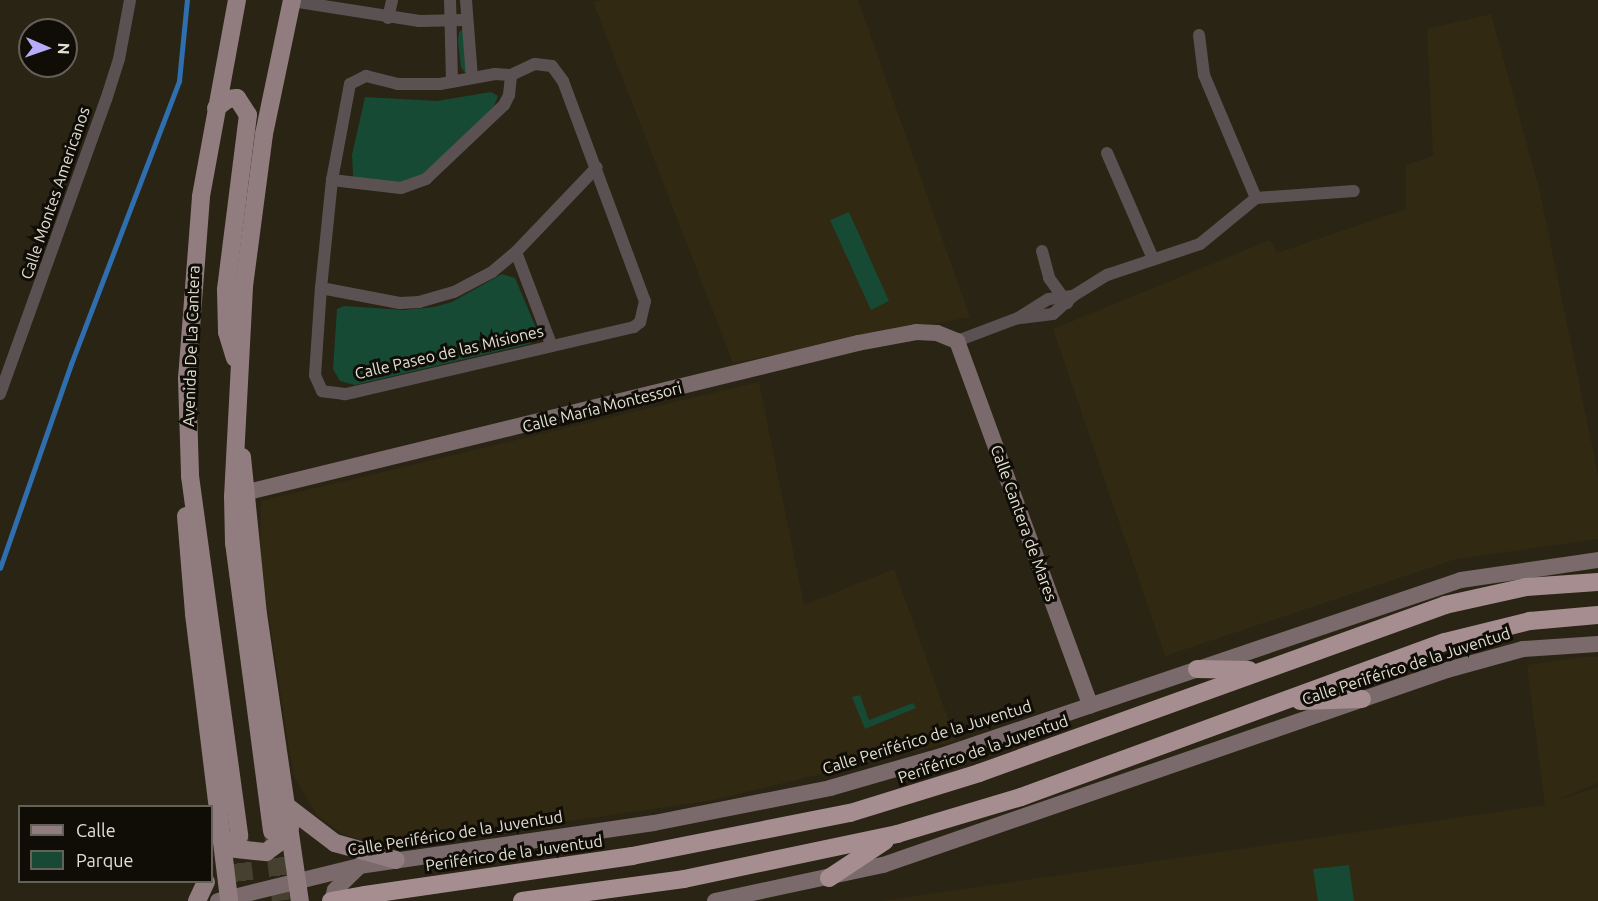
<!DOCTYPE html>
<html>
<head>
<meta charset="utf-8">
<style>
  body { margin:0 }
  #map { position:relative; width:1598px; height:901px; overflow:hidden; background:#2a2414; font-family:Ubuntu,sans-serif }
  div>[style] { position:absolute }
  [style*='--x'] { left:calc(var(--x)*1px); top:calc(var(--y)*1px); width:calc(var(--w)*1px); rotate:calc(var(--a)*1deg) }
  .built>* { inset:0; background:#312912 }
  .green>* { inset:0; background:#164a35 }
  .stream>* { height:4.5px; margin:-2.25px; padding:0 2.25px; transform-origin:2.25px; border-radius:2.25px; background:#2f6faf }
  .primary-tunnel>* { height:18px; margin-top:-9px; transform-origin:0; background:repeating-linear-gradient(90deg,#464031 0 18px,transparent 0 27px) }
  .street>* { height:12px; margin:-6px; padding:0 6px; transform-origin:6px; border-radius:6px; background:#5b5152 }
  .secondary>* { height:16px; margin:-8px; padding:0 8px; transform-origin:8px; border-radius:8px; background:#7a6a6b }
  .primary>* { height:18px; margin:-9px; padding:0 9px; transform-origin:9px; border-radius:9px; background:#917d7f }
  .highway>* { height:18px; margin:-9px; padding:0 9px; transform-origin:9px; border-radius:9px; background:#a68e90 }
  .highway-bridge>* { height:18px; margin:-9px; padding:0 9px; transform-origin:9px; border-radius:9px; background:#a68e90 }
  span { translate:-50% -50%; white-space:nowrap; text-align:center; line-height:1.15; -webkit-text-stroke:6px #100d07; paint-order:stroke }
  .street-label { font-size:16px; color:#e2dfd4 }
  .legend { position:absolute; left:18px; top:805px; width:195px; height:78px; box-sizing:border-box; background:#100d07; border:2px solid #646159; margin:0; padding:8px 10px; list-style:none; font-size:18px; color:#e2dfd4 }
  .legend li { display:flex; align-items:center; gap:12px; height:30px }
  .legend b { width:30px; border:2px solid #646159 }
  .north { position:absolute; left:18px; top:18px; width:60px; height:60px; box-sizing:border-box; background:#100d07; border:2px solid #646159; border-radius:50%; rotate:92deg; font-size:16px; font-weight:700; line-height:24px; text-align:center; color:#e2dfd4 }
  .north::after { content:''; display:block; margin:auto; width:21px; height:27px; background:#b8abf7; clip-path:polygon(50% 0,100% 100%,50% 72%,0 100%) }
</style>
</head>
<body>
<div id="map">
  <div class="built">
    <i style="clip-path:polygon(601px 0,858px 0,970px 317px,733px 363px,593px 2px)"></i>
    <i style="clip-path:polygon(1491px 14px,1539px 188px,1598px 475px,1598px 539px,1456px 559px,1165px 656px,1053px 329px,1270px 240px,1277px 253px,1406px 209px,1406px 165px,1433px 156px,1427px 29px)"></i>
    <i style="clip-path:polygon(759px 382px,804px 605px,894px 569px,956px 741px,709px 801px,401px 845px,373px 844px,343px 834px,318px 816px,293px 775px,260px 560px,261px 501px)"></i>
    <i style="clip-path:polygon(1580px 657px,1598px 657px,1598px 783px,1557px 800px,1598px 787px,1598px 901px,881px 901px,1545px 805px,1527px 665px)"></i>
  </div>
  <div class="green">
    <i style="clip-path:polygon(463px 29px,469px 72px,465px 73px,461px 67px,458px 41px,459px 32px)"></i>
    <i style="clip-path:polygon(491px 92px,498px 96px,494px 106px,428px 173px,408px 186px,358px 180px,353px 176px,352px 155px,365px 97px,437px 101px)"></i>
    <i style="clip-path:polygon(849px 212px,889px 301px,871px 310px,830px 220px)"></i>
    <i style="clip-path:polygon(502px 274px,515px 278px,537px 330px,536px 339px,529px 344px,355px 385px,340px 381px,333px 369px,337px 309px,344px 306px,404px 310px,434px 307px,452px 302px)"></i>
    <i style="clip-path:polygon(860px 695px,869px 720px,913px 703px,916px 708px,865px 729px,852px 697px)"></i>
    <i style="clip-path:polygon(1349px 865px,1354px 901px,1318px 901px,1313px 869px)"></i>
  </div>
  <div class="stream">
    <i style="--x:0;--y:568;--w:216;--a:-70.8"></i>
    <i style="--x:71;--y:364;--w:303;--a:-69.1"></i>
    <i style="--x:179;--y:81;--w:81;--a:-84.4"></i>
  </div>
  <div class="primary-tunnel">
    <i style="--x:273;--y:831;--w:70;--a:83.5"></i>
    <i style="--x:239;--y:836;--w:65;--a:83"></i>
  </div>
  <div class="street">
    <i style="--x:450;--y:0;--w:82;--a:88.6"></i>
    <i style="--x:466;--y:0;--w:78;--a:85.6"></i>
    <i style="--x:292;--y:1;--w:129;--a:8.9"></i>
    <i style="--x:419;--y:21;--w:46;--a:-1.2"></i>
    <i style="--x:388;--y:18;--w:18;--a:-77"></i>
    <i style="--x:1199;--y:35;--w:40;--a:82.9"></i>
    <i style="--x:1204;--y:75;--w:134;--a:67.1"></i>
    <i style="--x:535;--y:64;--w:17;--a:7"></i>
    <i style="--x:552;--y:66;--w:19;--a:54"></i>
    <i style="--x:563;--y:81;--w:235;--a:69.6"></i>
    <i style="--x:645;--y:301;--w:22;--a:103"></i>
    <i style="--x:640;--y:322;--w:8;--a:140"></i>
    <i style="--x:634;--y:327;--w:297;--a:166.9"></i>
    <i style="--x:345;--y:394;--w:23;--a:-173"></i>
    <i style="--x:322;--y:391;--w:17;--a:-114"></i>
    <i style="--x:315;--y:375;--w:87;--a:-86.1"></i>
    <i style="--x:321;--y:288;--w:109;--a:-84.2"></i>
    <i style="--x:332;--y:180;--w:98;--a:-79.4"></i>
    <i style="--x:350;--y:84;--w:18;--a:-27"></i>
    <i style="--x:366;--y:76;--w:32;--a:14"></i>
    <i style="--x:397;--y:84;--w:43;--a:0"></i>
    <i style="--x:440;--y:84;--w:56;--a:-10.3"></i>
    <i style="--x:495;--y:74;--w:16;--a:4"></i>
    <i style="--x:511;--y:75;--w:26;--a:-25"></i>
    <i style="--x:1107;--y:153;--w:116;--a:66.5"></i>
    <i style="--x:332;--y:180;--w:69;--a:6.6"></i>
    <i style="--x:401;--y:188;--w:27;--a:-20"></i>
    <i style="--x:426;--y:179;--w:108;--a:-43.5"></i>
    <i style="--x:504;--y:105;--w:11;--a:-63"></i>
    <i style="--x:509;--y:95;--w:20;--a:-84"></i>
    <i style="--x:1042;--y:251;--w:28;--a:75"></i>
    <i style="--x:1049;--y:278;--w:31;--a:54"></i>
    <i style="--x:516;--y:252;--w:98;--a:69.2"></i>
    <i style="--x:321;--y:288;--w:80;--a:10.8"></i>
    <i style="--x:400;--y:303;--w:19;--a:-3"></i>
    <i style="--x:419;--y:302;--w:36;--a:-16"></i>
    <i style="--x:454;--y:292;--w:43;--a:-27.8"></i>
    <i style="--x:492;--y:272;--w:31;--a:-40"></i>
    <i style="--x:516;--y:252;--w:117;--a:-46.4"></i>
    <i style="--x:1073;--y:296;--w:40;--a:-32"></i>
    <i style="--x:1107;--y:275;--w:98;--a:-18.4"></i>
    <i style="--x:1200;--y:244;--w:72;--a:-39.4"></i>
    <i style="--x:1256;--y:198;--w:98;--a:-4.1"></i>
    <i style="--x:1073;--y:296;--w:27;--a:138"></i>
    <i style="--x:1053;--y:314;--w:35;--a:173"></i>
    <i style="--x:1018;--y:318;--w:36;--a:-32"></i>
    <i style="--x:1049;--y:299;--w:24;--a:-7"></i>
    <i style="--x:957;--y:341;--w:65;--a:-20.7"></i>
    <i style="--x:0;--y:394;--w:313;--a:-70.2"></i>
    <i style="--x:106;--y:100;--w:43;--a:-72.4"></i>
    <i style="--x:119;--y:59;--w:60;--a:-79.4"></i>
  </div>
  <div class="secondary">
    <i style="--x:248;--y:492;--w:628;--a:-13.73"></i>
    <i style="--x:858;--y:343;--w:59;--a:-10.7"></i>
    <i style="--x:916;--y:332;--w:21;--a:3"></i>
    <i style="--x:937;--y:333;--w:22;--a:22"></i>
    <i style="--x:957;--y:341;--w:388;--a:69.9"></i>
    <i style="--x:218;--y:901;--w:145;--a:-13.9"></i>
    <i style="--x:359;--y:866;--w:298;--a:-8.3"></i>
    <i style="--x:654;--y:823;--w:179;--a:-11.2"></i>
    <i style="--x:830;--y:788;--w:116;--a:-16.1"></i>
    <i style="--x:941;--y:756;--w:549;--a:-18.7"></i>
    <i style="--x:1461;--y:580;--w:138;--a:-8.3"></i>
    <i style="--x:332;--y:901;--w:11;--a:-75"></i>
    <i style="--x:335;--y:890;--w:33;--a:-44"></i>
    <i style="--x:715;--y:901;--w:172;--a:-12.1"></i>
    <i style="--x:883;--y:865;--w:597;--a:-19.07"></i>
    <i style="--x:1447;--y:670;--w:79;--a:-15.4"></i>
    <i style="--x:1523;--y:649;--w:75;--a:-3.8"></i>
  </div>
  <div class="primary">
    <i style="--x:237;--y:0;--w:200;--a:100.4"></i>
    <i style="--x:201;--y:197;--w:182;--a:94.4"></i>
    <i style="--x:187;--y:378;--w:98;--a:88.2"></i>
    <i style="--x:190;--y:476;--w:363;--a:82.2"></i>
    <i style="--x:216;--y:108;--w:15;--a:-37"></i>
    <i style="--x:228;--y:99;--w:9;--a:-6"></i>
    <i style="--x:237;--y:98;--w:20;--a:57"></i>
    <i style="--x:248;--y:115;--w:176;--a:97.2"></i>
    <i style="--x:226;--y:290;--w:42;--a:88.6"></i>
    <i style="--x:227;--y:332;--w:27;--a:73"></i>
    <i style="--x:242;--y:457;--w:158;--a:84.2"></i>
    <i style="--x:258;--y:614;--w:290;--a:81.7"></i>
    <i style="--x:186;--y:516;--w:98;--a:85.3"></i>
    <i style="--x:194;--y:614;--w:289;--a:83"></i>
    <i style="--x:289;--y:808;--w:58;--a:37.3"></i>
    <i style="--x:335;--y:843;--w:63;--a:15.6"></i>
    <i style="--x:272;--y:831;--w:290;--a:-97.5"></i>
    <i style="--x:234;--y:543;--w:46;--a:-91.2"></i>
    <i style="--x:233;--y:497;--w:211;--a:-87"></i>
    <i style="--x:244;--y:286;--w:153;--a:-82.5"></i>
    <i style="--x:264;--y:134;--w:137;--a:-78.2"></i>
    <i style="--x:220;--y:835;--w:21;--a:41"></i>
    <i style="--x:236;--y:849;--w:30;--a:6"></i>
    <i style="--x:266;--y:852;--w:26;--a:-36"></i>
    <i style="--x:287;--y:837;--w:14;--a:-73"></i>
    <i style="--x:197;--y:901;--w:21;--a:-65"></i>
  </div>
  <div class="highway">
    <i style="--x:1197;--y:669;--w:52;--a:1.1"></i>
    <i style="--x:1300;--y:701;--w:62;--a:-1.8"></i>
    <i style="--x:829;--y:878;--w:67;--a:-33.5"></i>
    <i style="--x:365;--y:895;--w:270;--a:-8.3"></i>
    <i style="--x:632;--y:856;--w:222;--a:-11.2"></i>
    <i style="--x:850;--y:813;--w:135;--a:-17.2"></i>
    <i style="--x:979;--y:773;--w:495;--a:-19.8"></i>
    <i style="--x:1445;--y:605;--w:83;--a:-12.5"></i>
    <i style="--x:1526;--y:587;--w:72;--a:-4"></i>
    <i style="--x:522;--y:901;--w:163;--a:-7.7"></i>
    <i style="--x:684;--y:879;--w:218;--a:-11.9"></i>
    <i style="--x:897;--y:834;--w:129;--a:-16.6"></i>
    <i style="--x:1021;--y:797;--w:451;--a:-20.1"></i>
    <i style="--x:1445;--y:642;--w:88;--a:-13.9"></i>
    <i style="--x:1530;--y:621;--w:68;--a:-5"></i>
  </div>
  <div class="highway-bridge">
    <i style="--x:331;--y:901;--w:35;--a:-10"></i>
  </div>
  <div class="street-label">
    <span style="left:55px;top:193px;rotate:-71deg">Calle Montes Americanos</span>
    <span style="left:191px;top:346px;rotate:-88deg">Avenida De La Cantera</span>
    <span style="left:449px;top:352px;rotate:-13deg">Calle Paseo de las Misiones</span>
    <span style="left:602px;top:407px;rotate:-14deg">Calle María Montessori</span>
    <span style="left:1024px;top:523px;rotate:70deg">Calle Cantera de Mares</span>
    <span style="left:1406px;top:666px;rotate:-18deg">Calle Periférico de la Juventud</span>
    <span style="left:927px;top:737px;rotate:-17deg">Calle Periférico de la Juventud</span>
    <span style="left:983px;top:749px;rotate:-19deg">Periférico de la Juventud</span>
    <span style="left:455px;top:833px;rotate:-9deg">Calle Periférico de la Juventud</span>
    <span style="left:514px;top:853px;rotate:-8deg">Periférico de la Juventud</span>
  </div>
  <ul class="legend">
  <li><b style="height:8px;background:#917d7f"></b>Calle</li>
  <li><b style="height:16px;background:#164a35"></b>Parque</li>
  </ul>
  <div class="north">N</div>
</div>
</body>
</html>
